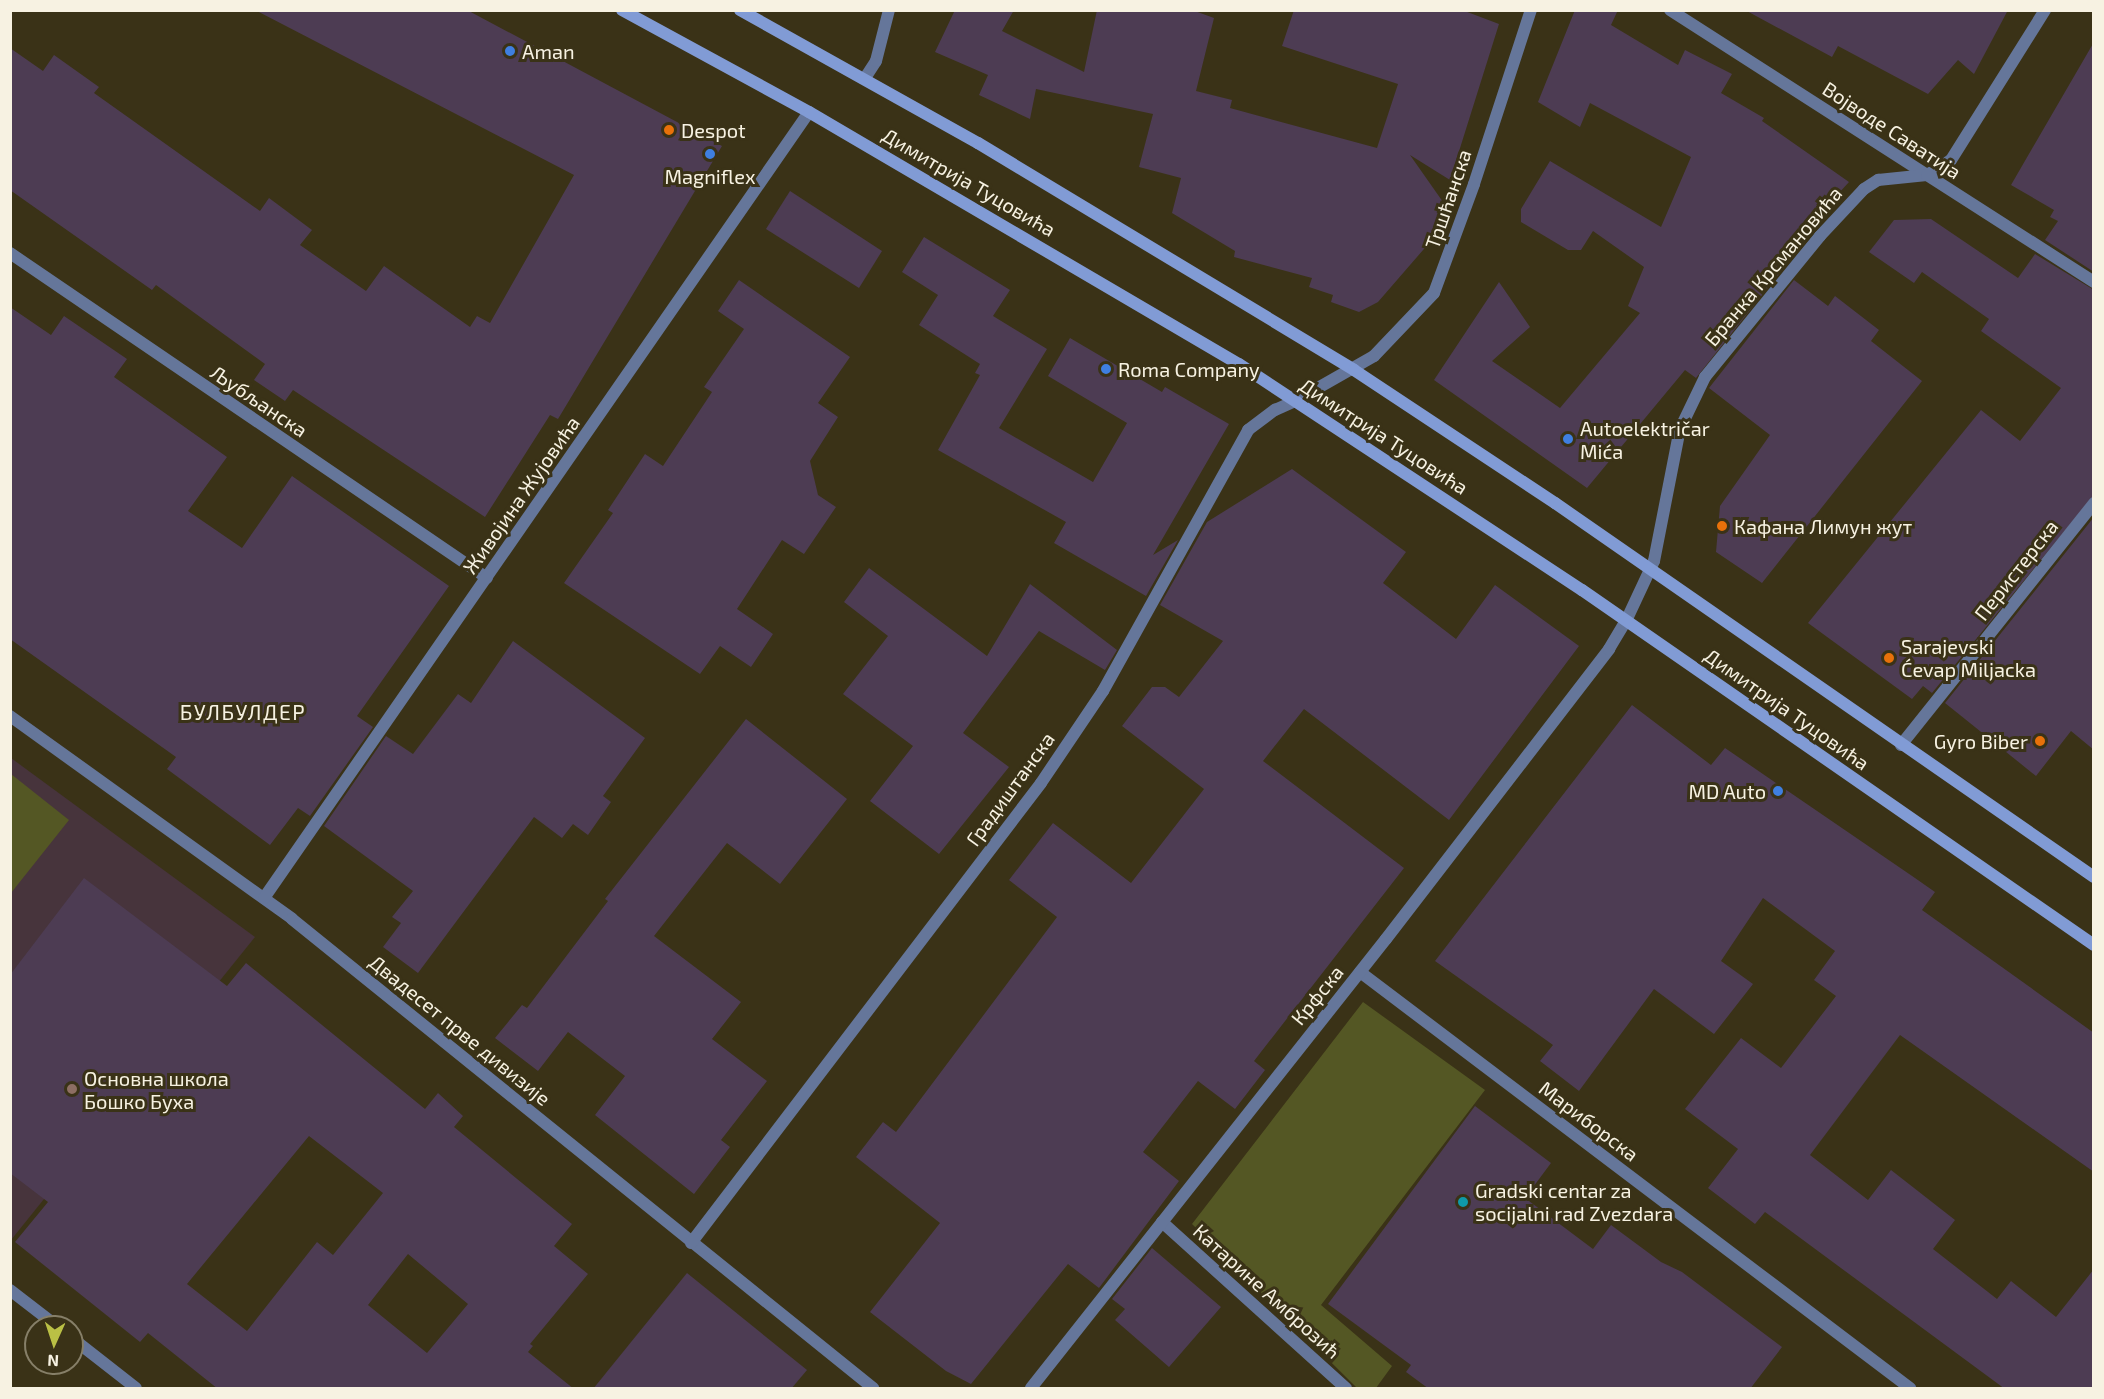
<!DOCTYPE html>
<html>
<head>
<meta charset="utf-8">
<style>
  body { margin:0 }
  #map { position:relative; width:2104px; height:1399px; overflow:hidden; background:#3a3217; font-family:"Exo 2",sans-serif }
  div>[style] { position:absolute }
  [style*='--x'] { left:calc(var(--x)*1px); top:calc(var(--y)*1px); width:calc(var(--w)*1px); rotate:calc(var(--a)*1deg) }
  .education>* { inset:0; background:#47343c }
  .green>* { inset:0; background:#545724 }
  .building>* { inset:0; background:#4d3c53 }
  .minor>* { height:12px; margin:-6px; padding:0 6px; transform-origin:6px; border-radius:6px; background:#65769a }
  .tertiary>* { height:12px; margin:-6px; padding:0 6px; transform-origin:6px; border-radius:6px; background:#65769a }
  .secondary>* { height:12px; margin:-6px; padding:0 6px; transform-origin:6px; border-radius:6px; background:#819bd5 }
  .dots>* { width:16px; height:16px; translate:-50% -50%; box-sizing:border-box; border:3px solid #3a3217; border-radius:50% }
  span { translate:-50% -50%; white-space:nowrap; text-align:center; line-height:1.15; -webkit-text-stroke:6px #3a3217; paint-order:stroke }
  .poi-label { font-size:20px; color:#f7f2e2 }
  .left { translate:0 -50%; text-align:left }
  .right { translate:-100% -50%; text-align:right }
  .street-label { font-size:20px; color:#f7f2e2 }
  .neighbourhood-label { font-size:21px; color:#f7f2e2; letter-spacing:1.5px }
  .frame { position:absolute; inset:0; border:12px solid #f7f2e2; pointer-events:none }
  .north { position:absolute; left:24px; top:1315px; width:60px; height:60px; box-sizing:border-box; background:#3a3217; border:2px solid #867f68; border-radius:50%; rotate:183deg; font-size:16px; font-weight:700; line-height:24px; text-align:center; color:#f7f2e2 }
  .north::after { content:''; display:block; margin:auto; width:21px; height:27px; background:#bac045; clip-path:polygon(50% 0,100% 100%,50% 72%,0 100%) }
</style>
</head>
<body>
<div id="map">
  <div class="education">
    <i style="clip-path:polygon(11px 758px,255px 937px,11px 1240px)"></i>
  </div>
  <div class="green">
    <i style="clip-path:polygon(11px 774px,69px 820px,11px 893px)"></i>
    <i style="clip-path:polygon(1363px 1002px,1485px 1090px,1321px 1305px,1392px 1366px,1376px 1388px,1357px 1388px,1192px 1224px)"></i>
  </div>
  <div class="building">
    <i style="clip-path:polygon(255px 10px,467px 10px,722px 146px,558px 419px,550px 415px,485px 517px,293px 390px,285px 401px,254px 380px,265px 364px,156px 285px,152px 290px,10px 190px,10px 48px,43px 71px,54px 55px,99px 87px,94px 93px,260px 211px,269px 198px,312px 230px,300px 245px,366px 291px,384px 266px,470px 327px,477px 316px,490px 323px,574px 175px)"></i>
    <i style="clip-path:polygon(955px 10px,1014px 10px,1002px 31px,1084px 72px,1097px 10px,1192px 10px,1214px 18px,1196px 91px,1232px 100px,1230px 108px,1377px 148px,1398px 84px,1282px 46px,1294px 10px,1462px 10px,1499px 24px,1450px 180px,1410px 155px,1443px 202px,1430px 242px,1378px 302px,1359px 312px,1331px 302px,1333px 295px,1309px 287px,1312px 278px,1234px 257px,1235px 251px,1172px 213px,1181px 178px,1139px 167px,1153px 114px,1036px 89px,1030px 119px,979px 95px,988px 75px,935px 52px)"></i>
    <i style="clip-path:polygon(1575px 10px,1618px 10px,1611px 25px,1678px 65px,1685px 50px,1732px 74px,1721px 93px,1764px 118px,1762px 121px,1849px 182px,1774px 264px,1782px 270px,1696px 378px,1685px 370px,1587px 488px,1434px 380px,1499px 282px,1530px 327px,1492px 361px,1560px 408px,1640px 313px,1628px 306px,1644px 267px,1593px 231px,1581px 250px,1568px 250px,1521px 222px,1521px 209px,1550px 161px,1661px 227px,1691px 157px,1590px 103px,1580px 127px,1538px 102px)"></i>
    <i style="clip-path:polygon(1745px 10px,2008px 10px,1974px 74px,1958px 60px,1928px 94px,1838px 46px,1832px 57px)"></i>
    <i style="clip-path:polygon(2094px 42px,2094px 272px,2045px 240px,2058px 221px,2050px 217px,2054px 210px,2011px 185px)"></i>
    <i style="clip-path:polygon(790px 191px,882px 251px,859px 288px,766px 229px)"></i>
    <i style="clip-path:polygon(1931px 219px,2018px 278px,2035px 254px,2094px 290px,2094px 495px,1932px 693px,1923px 686px,1912px 699px,1808px 623px,1981px 410px,2020px 441px,2061px 388px,1981px 331px,1989px 319px,1922px 272px,1914px 283px,1869px 252px,1894px 220px)"></i>
    <i style="clip-path:polygon(924px 237px,1010px 290px,993px 316px,1047px 349px,999px 428px,1093px 482px,1127px 423px,1048px 376px,1070px 338px,1162px 392px,1165px 387px,1229px 424px,1153px 555px,1178px 540px,1146px 596px,1054px 543px,1066px 522px,938px 450px,980px 375px,975px 373px,980px 364px,919px 325px,938px 295px,902px 272px)"></i>
    <i style="clip-path:polygon(739px 280px,850px 357px,818px 403px,838px 417px,810px 461px,818px 495px,836px 507px,804px 554px,782px 540px,737px 609px,773px 634px,751px 667px,720px 646px,700px 674px,564px 583px,613px 513px,608px 510px,645px 454px,663px 466px,712px 392px,704px 387px,744px 329px,718px 311px)"></i>
    <i style="clip-path:polygon(1794px 280px,1828px 306px,1835px 296px,1879px 330px,1871px 341px,1922px 381px,1762px 583px,1716px 552px,1720px 506px,1770px 435px,1709px 388px)"></i>
    <i style="clip-path:polygon(10px 307px,51px 335px,64px 316px,127px 359px,114px 377px,227px 457px,188px 511px,242px 548px,292px 476px,449px 586px,357px 716px,373px 727px,310px 816px,298px 808px,270px 845px,167px 769px,176px 757px,10px 639px)"></i>
    <i style="clip-path:polygon(1292px 469px,1406px 552px,1383px 583px,1456px 639px,1495px 585px,1579px 646px,1449px 820px,1304px 709px,1263px 761px,1404px 868px,1254px 1061px,1265px 1070px,1235px 1109px,1198px 1081px,1143px 1152px,1179px 1181px,1099px 1288px,1068px 1264px,971px 1384px,946px 1371px,870px 1312px,940px 1223px,856px 1157px,883px 1122px,896px 1132px,1057px 917px,1009px 880px,1053px 823px,1131px 883px,1204px 789px,1122px 726px,1152px 687px,1165px 687px,1179px 697px,1223px 641px,1160px 605px,1207px 522px)"></i>
    <i style="clip-path:polygon(2094px 517px,2094px 750px,2071px 731px,2036px 776px,1945px 703px)"></i>
    <i style="clip-path:polygon(869px 568px,987px 656px,1030px 584px,1117px 650px,1105px 670px,1039px 631px,963px 733px,1009px 767px,939px 854px,870px 801px,913px 746px,843px 694px,888px 636px,844px 602px)"></i>
    <i style="clip-path:polygon(513px 641px,645px 738px,603px 796px,611px 802px,588px 835px,573px 824px,562px 838px,534px 817px,418px 973px,383px 947px,401px 923px,392px 917px,413px 891px,324px 826px,386px 736px,413px 754px,458px 694px,471px 703px)"></i>
    <i style="clip-path:polygon(1632px 705px,1711px 765px,1725px 748px,1915px 878px,1935px 892px,1922px 910px,2094px 1033px,2094px 1172px,1900px 1035px,1810px 1155px,1868px 1200px,1891px 1170px,1955px 1220px,1933px 1249px,1997px 1299px,2011px 1281px,2056px 1317px,2094px 1269px,2094px 1389px,2005px 1389px,1765px 1212px,1755px 1224px,1708px 1188px,1738px 1149px,1685px 1109px,1741px 1038px,1781px 1068px,1836px 996px,1814px 980px,1835px 951px,1763px 898px,1721px 961px,1753px 984px,1714px 1034px,1654px 989px,1579px 1091px,1540px 1061px,1553px 1045px,1435px 961px)"></i>
    <i style="clip-path:polygon(746px 719px,847px 799px,780px 884px,727px 843px,654px 936px,741px 1002px,712px 1039px,767px 1081px,721px 1140px,730px 1147px,694px 1194px,595px 1115px,625px 1076px,568px 1032px,538px 1071px,495px 1038px,522px 1005px,527px 1008px,608px 901px,605px 899px)"></i>
    <i style="clip-path:polygon(evenodd,84px 878px,227px 986px,246px 963px,425px 1109px,438px 1093px,463px 1116px,454px 1127px,572px 1224px,554px 1246px,588px 1274px,530px 1344px,533px 1346px,528px 1352px,574px 1389px,218px 1389px,148px 1333px,140px 1342px,15px 1242px,48px 1202px,10px 1173px,10px 975px,84px 878px,309px 1136px,383px 1193px,333px 1255px,317px 1242px,247px 1331px,187px 1284px,309px 1136px,84px 878px,408px 1254px,468px 1304px,427px 1353px,368px 1305px,408px 1254px)"></i>
    <i style="clip-path:polygon(1475px 1106px,1551px 1163px,1525px 1198px,1593px 1249px,1611px 1225px,1661px 1262px,1682px 1272px,1782px 1347px,1750px 1389px,1429px 1389px,1406px 1372px,1411px 1365px,1328px 1304px)"></i>
    <i style="clip-path:polygon(1152px 1248px,1221px 1307px,1169px 1367px,1115px 1320px,1125px 1309px,1112px 1299px)"></i>
    <i style="clip-path:polygon(687px 1273px,807px 1370px,791px 1389px,593px 1389px)"></i>
  </div>
  <div class="minor">
    <i style="--x:1670;--y:10;--w:504;--a:32.68"></i>
    <i style="--x:865;--y:78;--w:20;--a:-57"></i>
    <i style="--x:876;--y:61;--w:53;--a:-75.7"></i>
    <i style="--x:10;--y:253;--w:577;--a:34.27"></i>
    <i style="--x:10;--y:716;--w:347;--a:35.7"></i>
    <i style="--x:292;--y:919;--w:747;--a:38.91"></i>
    <i style="--x:1901;--y:745;--w:310;--a:-51.4"></i>
    <i style="--x:264;--y:898;--w:956;--a:-55.26"></i>
    <i style="--x:1360;--y:972;--w:690;--a:37.1"></i>
    <i style="--x:1162;--y:1222;--w:248;--a:42.1"></i>
    <i style="--x:691;--y:1243;--w:578;--a:-52.73"></i>
    <i style="--x:1041;--y:783;--w:111;--a:-56"></i>
    <i style="--x:1103;--y:691;--w:299;--a:-60.9"></i>
    <i style="--x:1248;--y:430;--w:34;--a:-37"></i>
    <i style="--x:1275;--y:410;--w:22;--a:-24"></i>
    <i style="--x:10;--y:1290;--w:61;--a:37.6"></i>
    <i style="--x:72;--y:1338;--w:81;--a:38"></i>
    <i style="--x:1031;--y:1388;--w:572;--a:-51.67"></i>
    <i style="--x:1386;--y:939;--w:366;--a:-52.4"></i>
    <i style="--x:1609;--y:649;--w:33;--a:-59"></i>
  </div>
  <div class="tertiary">
    <i style="--x:1295;--y:401;--w:91;--a:-29.7"></i>
    <i style="--x:1374;--y:356;--w:87;--a:-46.4"></i>
    <i style="--x:1434;--y:293;--w:116;--a:-69.8"></i>
    <i style="--x:1474;--y:184;--w:183;--a:-71.9"></i>
    <i style="--x:1626;--y:621;--w:66;--a:-65"></i>
    <i style="--x:1654;--y:561;--w:135;--a:-78.9"></i>
    <i style="--x:1680;--y:429;--w:58;--a:-64.3"></i>
    <i style="--x:1705;--y:377;--w:182;--a:-50.8"></i>
    <i style="--x:1820;--y:236;--w:64;--a:-46.9"></i>
    <i style="--x:1864;--y:189;--w:17;--a:-33"></i>
    <i style="--x:1878;--y:180;--w:49;--a:-5.8"></i>
    <i style="--x:1927;--y:175;--w:28;--a:-32"></i>
    <i style="--x:1951;--y:160;--w:177;--a:-57.9"></i>
  </div>
  <div class="secondary">
    <i style="--x:622;--y:10;--w:213;--a:28.6"></i>
    <i style="--x:809;--y:112;--w:498;--a:30.4"></i>
    <i style="--x:1239;--y:364;--w:411;--a:33.4"></i>
    <i style="--x:1582;--y:590;--w:623;--a:34.74"></i>
    <i style="--x:740;--y:10;--w:273;--a:29.2"></i>
    <i style="--x:978;--y:143;--w:439;--a:31.1"></i>
    <i style="--x:1354;--y:370;--w:241;--a:33.5"></i>
    <i style="--x:1555;--y:503;--w:656;--a:34.76"></i>
  </div>
  <div class="dots">
    <i style="left:510px;top:51px;background:#3f7fe0"></i>
    <i style="left:669px;top:130px;background:#e8710a"></i>
    <i style="left:710px;top:154px;background:#3f7fe0"></i>
    <i style="left:1106px;top:369px;background:#3f7fe0"></i>
    <i style="left:1568px;top:439px;background:#3f7fe0"></i>
    <i style="left:1722px;top:526px;background:#e8710a"></i>
    <i style="left:1889px;top:658px;background:#e8710a"></i>
    <i style="left:2040px;top:741px;background:#e8710a"></i>
    <i style="left:1778px;top:791px;background:#3f7fe0"></i>
    <i style="left:72px;top:1089px;background:#8d6e63"></i>
    <i style="left:1463px;top:1202px;background:#0f9aa8"></i>
  </div>
  <div class="poi-label">
    <span class="left" style="left:522px;top:51px">Aman</span>
    <span class="left" style="left:681px;top:130px">Despot</span>
    <span style="left:710px;top:176px">Magniflex</span>
    <span class="left" style="left:1118px;top:369px">Roma Company</span>
    <span class="left" style="left:1580px;top:440px">Autoelektričar<br>Mića</span>
    <span class="left" style="left:1734px;top:526px">Кафана Лимун жут</span>
    <span class="left" style="left:1901px;top:658px">Sarajevski<br>Ćevap Miljacka</span>
    <span class="right" style="left:2028px;top:741px">Gyro Biber</span>
    <span class="right" style="left:1766px;top:791px">MD Auto</span>
    <span class="left" style="left:84px;top:1090px">Основна школа<br>Бошко Буха</span>
    <span class="left" style="left:1475px;top:1202px">Gradski centar za<br>socijalni rad Zvezdara</span>
  </div>
  <div class="street-label">
    <span style="left:1892px;top:130px;rotate:33deg">Војводе Саватија</span>
    <span style="left:969px;top:182px;rotate:30deg">Димитрија Туцовића</span>
    <span style="left:1448px;top:199px;rotate:-71deg">Тршћанска</span>
    <span style="left:1773px;top:266px;rotate:-50deg">Бранка Крсмановића</span>
    <span style="left:259px;top:401px;rotate:34deg">Љубљанска</span>
    <span style="left:1384px;top:436px;rotate:33deg">Димитрија Туцовића</span>
    <span style="left:521px;top:495px;rotate:-55deg">Живојина Жујовића</span>
    <span style="left:2016px;top:570px;rotate:-52deg">Перистерска</span>
    <span style="left:1787px;top:709px;rotate:35deg">Димитрија Туцовића</span>
    <span style="left:1010px;top:789px;rotate:-54deg">Градиштанска</span>
    <span style="left:1317px;top:995px;rotate:-51deg">Крфска</span>
    <span style="left:460px;top:1030px;rotate:39deg">Двадесет прве дивизије</span>
    <span style="left:1589px;top:1121px;rotate:37deg">Мариборска</span>
    <span style="left:1267px;top:1291px;rotate:42deg">Катарине Амброзић</span>
  </div>
  <div class="neighbourhood-label">
    <span style="left:243px;top:712px">БУЛБУЛДЕР</span>
  </div>
  <div class="frame"></div>
  <div class="north">N</div>
</div>
</body>
</html>
